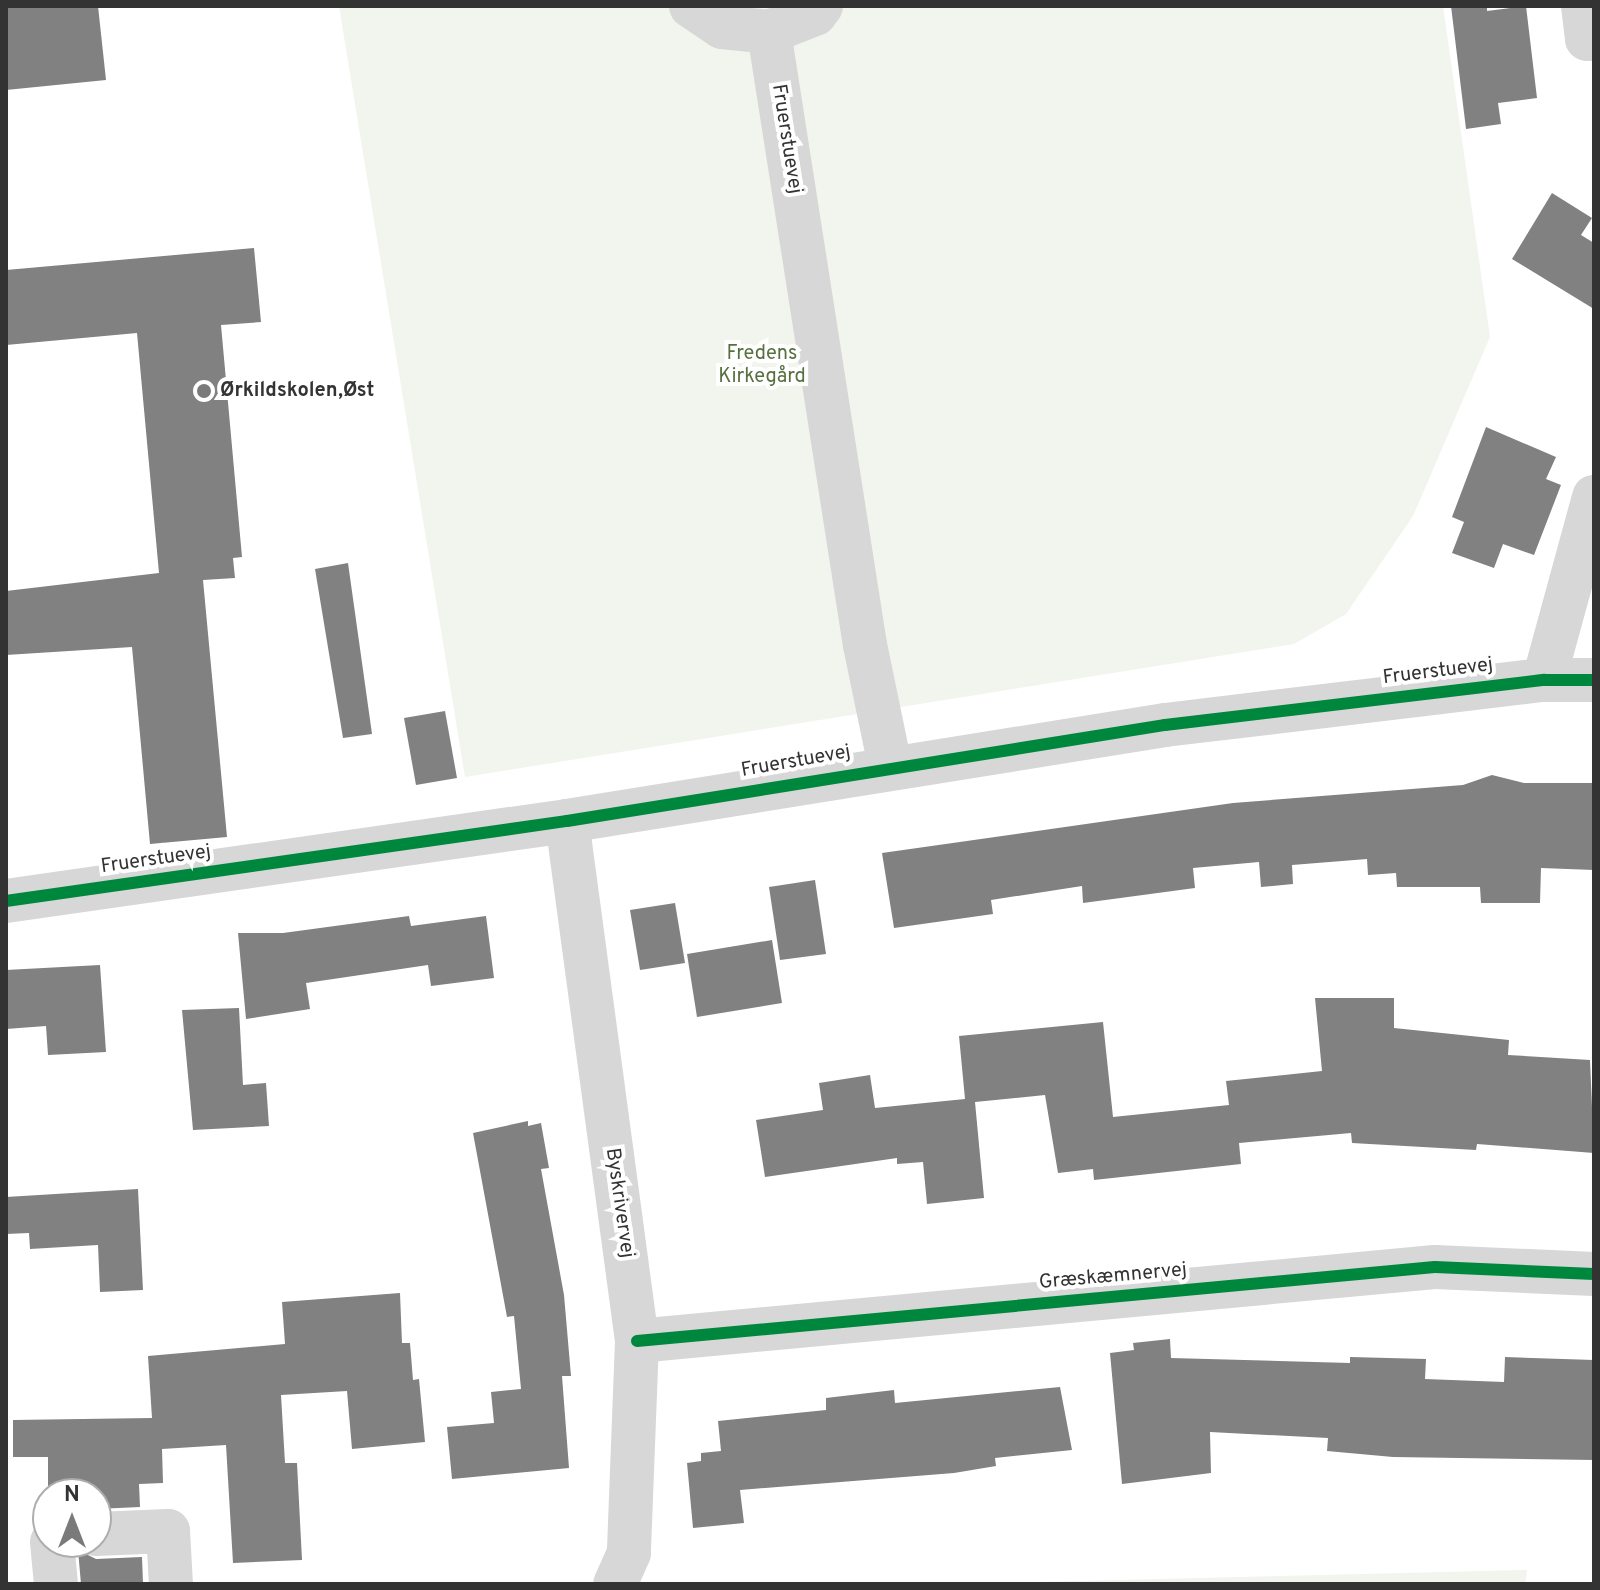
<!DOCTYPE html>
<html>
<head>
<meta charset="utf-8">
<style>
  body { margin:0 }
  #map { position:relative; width:1600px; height:1590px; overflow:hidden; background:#fff; font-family:Overpass,sans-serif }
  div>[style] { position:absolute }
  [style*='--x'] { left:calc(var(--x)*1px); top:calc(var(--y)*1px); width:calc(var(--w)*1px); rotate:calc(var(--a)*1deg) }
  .green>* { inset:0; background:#f1f5ed }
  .building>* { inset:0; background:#818181 }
  .minor>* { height:44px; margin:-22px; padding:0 22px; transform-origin:22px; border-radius:22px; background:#d7d7d7 }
  .cycleway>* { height:12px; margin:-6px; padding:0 6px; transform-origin:6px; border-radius:6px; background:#00873e }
  .dots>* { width:22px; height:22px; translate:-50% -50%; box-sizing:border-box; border:4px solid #fff; border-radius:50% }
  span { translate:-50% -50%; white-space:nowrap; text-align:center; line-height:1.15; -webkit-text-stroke:8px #fff; paint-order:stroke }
  .street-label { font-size:20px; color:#333 }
  .park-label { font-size:20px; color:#56703f }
  .poi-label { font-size:20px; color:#333; font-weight:700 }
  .left { translate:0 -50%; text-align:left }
  .frame { position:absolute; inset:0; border:8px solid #333; pointer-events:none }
  .north { position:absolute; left:32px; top:1478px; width:80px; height:80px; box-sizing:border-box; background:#fff; border:2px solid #adadad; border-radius:50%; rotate:0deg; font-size:22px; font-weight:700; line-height:32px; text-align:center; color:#333 }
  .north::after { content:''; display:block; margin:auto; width:28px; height:36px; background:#7a7a7a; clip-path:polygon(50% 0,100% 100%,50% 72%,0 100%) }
</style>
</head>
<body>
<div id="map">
  <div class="green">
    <i style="clip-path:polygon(339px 6px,1443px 6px,1490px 337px,1413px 516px,1346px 614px,1294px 644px,465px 777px)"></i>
    <i style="clip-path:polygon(1527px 1570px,1525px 1584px,953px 1584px)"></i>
  </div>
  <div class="building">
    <i style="clip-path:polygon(30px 6px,98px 6px,106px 80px,6px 90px,6px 8px)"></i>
    <i style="clip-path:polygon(1451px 6px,1487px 6px,1487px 11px,1526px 6px,1537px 98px,1498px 103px,1501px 124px,1466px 129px)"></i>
    <i style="clip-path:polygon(1552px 193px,1592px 218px,1581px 235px,1594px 243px,1594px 309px,1512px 259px)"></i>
    <i style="clip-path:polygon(254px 248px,261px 322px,221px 325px,242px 557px,233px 558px,235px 578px,203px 580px,227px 837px,150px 844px,132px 647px,6px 655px,6px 591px,159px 573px,137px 333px,6px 345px,6px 270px)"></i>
    <i style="clip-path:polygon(1486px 427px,1556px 457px,1546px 479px,1561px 485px,1534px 555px,1503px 544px,1494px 568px,1452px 553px,1464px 522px,1452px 517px)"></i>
    <i style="clip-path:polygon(348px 563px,372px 734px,343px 738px,315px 569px)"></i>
    <i style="clip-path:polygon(445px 711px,457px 778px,416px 785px,404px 718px)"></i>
    <i style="clip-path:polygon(1492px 775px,1524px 783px,1594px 783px,1594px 870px,1541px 868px,1540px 903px,1481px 903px,1480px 887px,1397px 887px,1396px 873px,1368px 875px,1367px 859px,1292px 865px,1293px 884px,1261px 887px,1259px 862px,1193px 868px,1195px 888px,1083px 903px,1082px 886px,991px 900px,993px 914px,894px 928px,882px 853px,1233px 803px,1463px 785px)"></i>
    <i style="clip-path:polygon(815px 880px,826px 954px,780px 960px,769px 887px)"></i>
    <i style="clip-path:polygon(675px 903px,685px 963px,640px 970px,630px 910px)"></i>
    <i style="clip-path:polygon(409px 916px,411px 926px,486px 916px,494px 978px,431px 986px,428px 965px,306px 983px,310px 1009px,246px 1019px,238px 933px,283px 933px)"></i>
    <i style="clip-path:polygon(772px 940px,782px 1003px,697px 1017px,687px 954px)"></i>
    <i style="clip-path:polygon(100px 965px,106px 1052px,48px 1055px,46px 1026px,6px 1029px,6px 970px)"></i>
    <i style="clip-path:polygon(1315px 998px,1394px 998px,1394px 1028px,1509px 1040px,1508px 1055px,1590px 1060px,1594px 1153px,1477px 1144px,1476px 1150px,1352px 1143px,1351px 1133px,1239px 1143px,1241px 1164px,1094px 1180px,1093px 1169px,1058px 1173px,1045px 1095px,975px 1102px,984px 1198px,927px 1204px,923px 1162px,897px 1164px,897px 1158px,765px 1177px,756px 1120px,823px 1110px,819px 1083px,870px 1075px,875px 1108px,965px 1099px,959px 1036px,1103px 1022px,1113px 1117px,1229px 1105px,1226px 1081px,1322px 1071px)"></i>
    <i style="clip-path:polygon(239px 1008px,243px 1085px,266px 1083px,269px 1126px,193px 1130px,182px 1010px)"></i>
    <i style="clip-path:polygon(528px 1121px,528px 1126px,541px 1123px,549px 1168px,541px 1169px,564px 1295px,571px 1376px,562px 1376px,569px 1468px,452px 1479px,447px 1427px,494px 1423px,491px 1392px,521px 1389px,514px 1316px,507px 1317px,473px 1133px)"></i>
    <i style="clip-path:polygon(138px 1189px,143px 1290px,100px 1292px,98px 1245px,30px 1249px,29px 1233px,6px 1234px,6px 1197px)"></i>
    <i style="clip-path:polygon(400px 1293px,402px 1343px,410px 1343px,413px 1380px,419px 1379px,425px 1442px,352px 1449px,347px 1391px,281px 1395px,285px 1463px,297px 1463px,302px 1560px,233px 1563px,226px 1445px,162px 1449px,163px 1483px,139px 1484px,140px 1507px,96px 1509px,96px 1494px,76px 1494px,76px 1486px,48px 1486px,48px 1457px,13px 1457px,13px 1420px,152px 1418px,148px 1356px,285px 1344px,282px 1302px)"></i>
    <i style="clip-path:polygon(1170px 1339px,1171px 1358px,1350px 1363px,1350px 1357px,1426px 1359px,1425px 1379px,1504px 1382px,1505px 1357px,1594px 1360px,1594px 1460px,1393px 1457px,1327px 1451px,1328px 1438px,1210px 1432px,1211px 1473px,1122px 1484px,1110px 1353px,1134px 1350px,1133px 1343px)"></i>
    <i style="clip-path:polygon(1060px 1387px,1072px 1450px,995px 1458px,996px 1466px,954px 1473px,740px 1490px,744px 1523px,693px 1528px,687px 1463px,701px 1461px,701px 1453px,721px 1451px,718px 1421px,826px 1410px,826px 1398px,894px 1390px,895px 1403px)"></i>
    <i style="clip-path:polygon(78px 1550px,96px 1559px,142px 1557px,143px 1584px,81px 1584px)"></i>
  </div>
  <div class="minor">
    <i style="--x:691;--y:6;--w:37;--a:34"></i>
    <i style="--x:722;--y:27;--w:47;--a:6.1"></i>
    <i style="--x:769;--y:32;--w:49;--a:-21.4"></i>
    <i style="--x:815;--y:14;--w:10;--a:-53"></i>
    <i style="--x:1583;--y:6;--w:33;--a:83"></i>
    <i style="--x:1587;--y:39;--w:7;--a:0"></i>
    <i style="--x:769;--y:32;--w:620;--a:81.1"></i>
    <i style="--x:865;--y:645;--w:124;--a:78.3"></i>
    <i style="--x:1544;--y:680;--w:190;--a:-74.7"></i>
    <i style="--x:567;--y:821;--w:525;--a:82.33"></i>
    <i style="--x:637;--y:1341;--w:212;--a:92.2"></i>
    <i style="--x:629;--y:1553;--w:34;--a:114"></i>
    <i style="--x:6;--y:901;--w:567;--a:-8.12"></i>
    <i style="--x:567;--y:821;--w:606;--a:-9.12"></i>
    <i style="--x:1165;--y:725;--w:382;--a:-6.8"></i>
    <i style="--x:1544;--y:680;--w:50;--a:0"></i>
    <i style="--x:637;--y:1341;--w:801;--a:-5.3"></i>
    <i style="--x:1435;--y:1267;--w:159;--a:2.5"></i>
    <i style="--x:96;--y:1534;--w:72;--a:-2.4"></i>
    <i style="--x:168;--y:1531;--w:53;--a:86.8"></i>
    <i style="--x:52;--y:1542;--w:42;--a:84.6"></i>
  </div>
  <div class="cycleway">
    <i style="--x:6;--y:901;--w:567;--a:-8.12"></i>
    <i style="--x:567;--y:821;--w:606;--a:-9.12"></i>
    <i style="--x:1165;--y:725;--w:382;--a:-6.8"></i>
    <i style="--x:1544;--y:680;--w:50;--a:0"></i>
    <i style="--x:637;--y:1341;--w:801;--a:-5.3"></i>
    <i style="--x:1435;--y:1267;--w:159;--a:2.5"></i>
  </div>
  <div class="dots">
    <i style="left:204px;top:391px;background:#7a7a7a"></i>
  </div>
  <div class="street-label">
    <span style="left:786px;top:139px;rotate:81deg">Fruerstuevej</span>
    <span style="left:1438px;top:672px;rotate:-7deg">Fruerstuevej</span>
    <span style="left:796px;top:762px;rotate:-10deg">Fruerstuevej</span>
    <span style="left:156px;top:860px;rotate:-8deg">Fruerstuevej</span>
    <span style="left:619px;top:1203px;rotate:82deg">Byskrivervej</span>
    <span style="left:1113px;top:1277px;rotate:-5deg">Græskæmnervej</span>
  </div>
  <div class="park-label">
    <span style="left:762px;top:366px">Fredens<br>Kirkegård</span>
  </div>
  <div class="poi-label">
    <span class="left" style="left:220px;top:391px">Ørkildskolen,Øst</span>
  </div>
  <div class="frame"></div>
  <div class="north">N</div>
</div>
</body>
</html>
